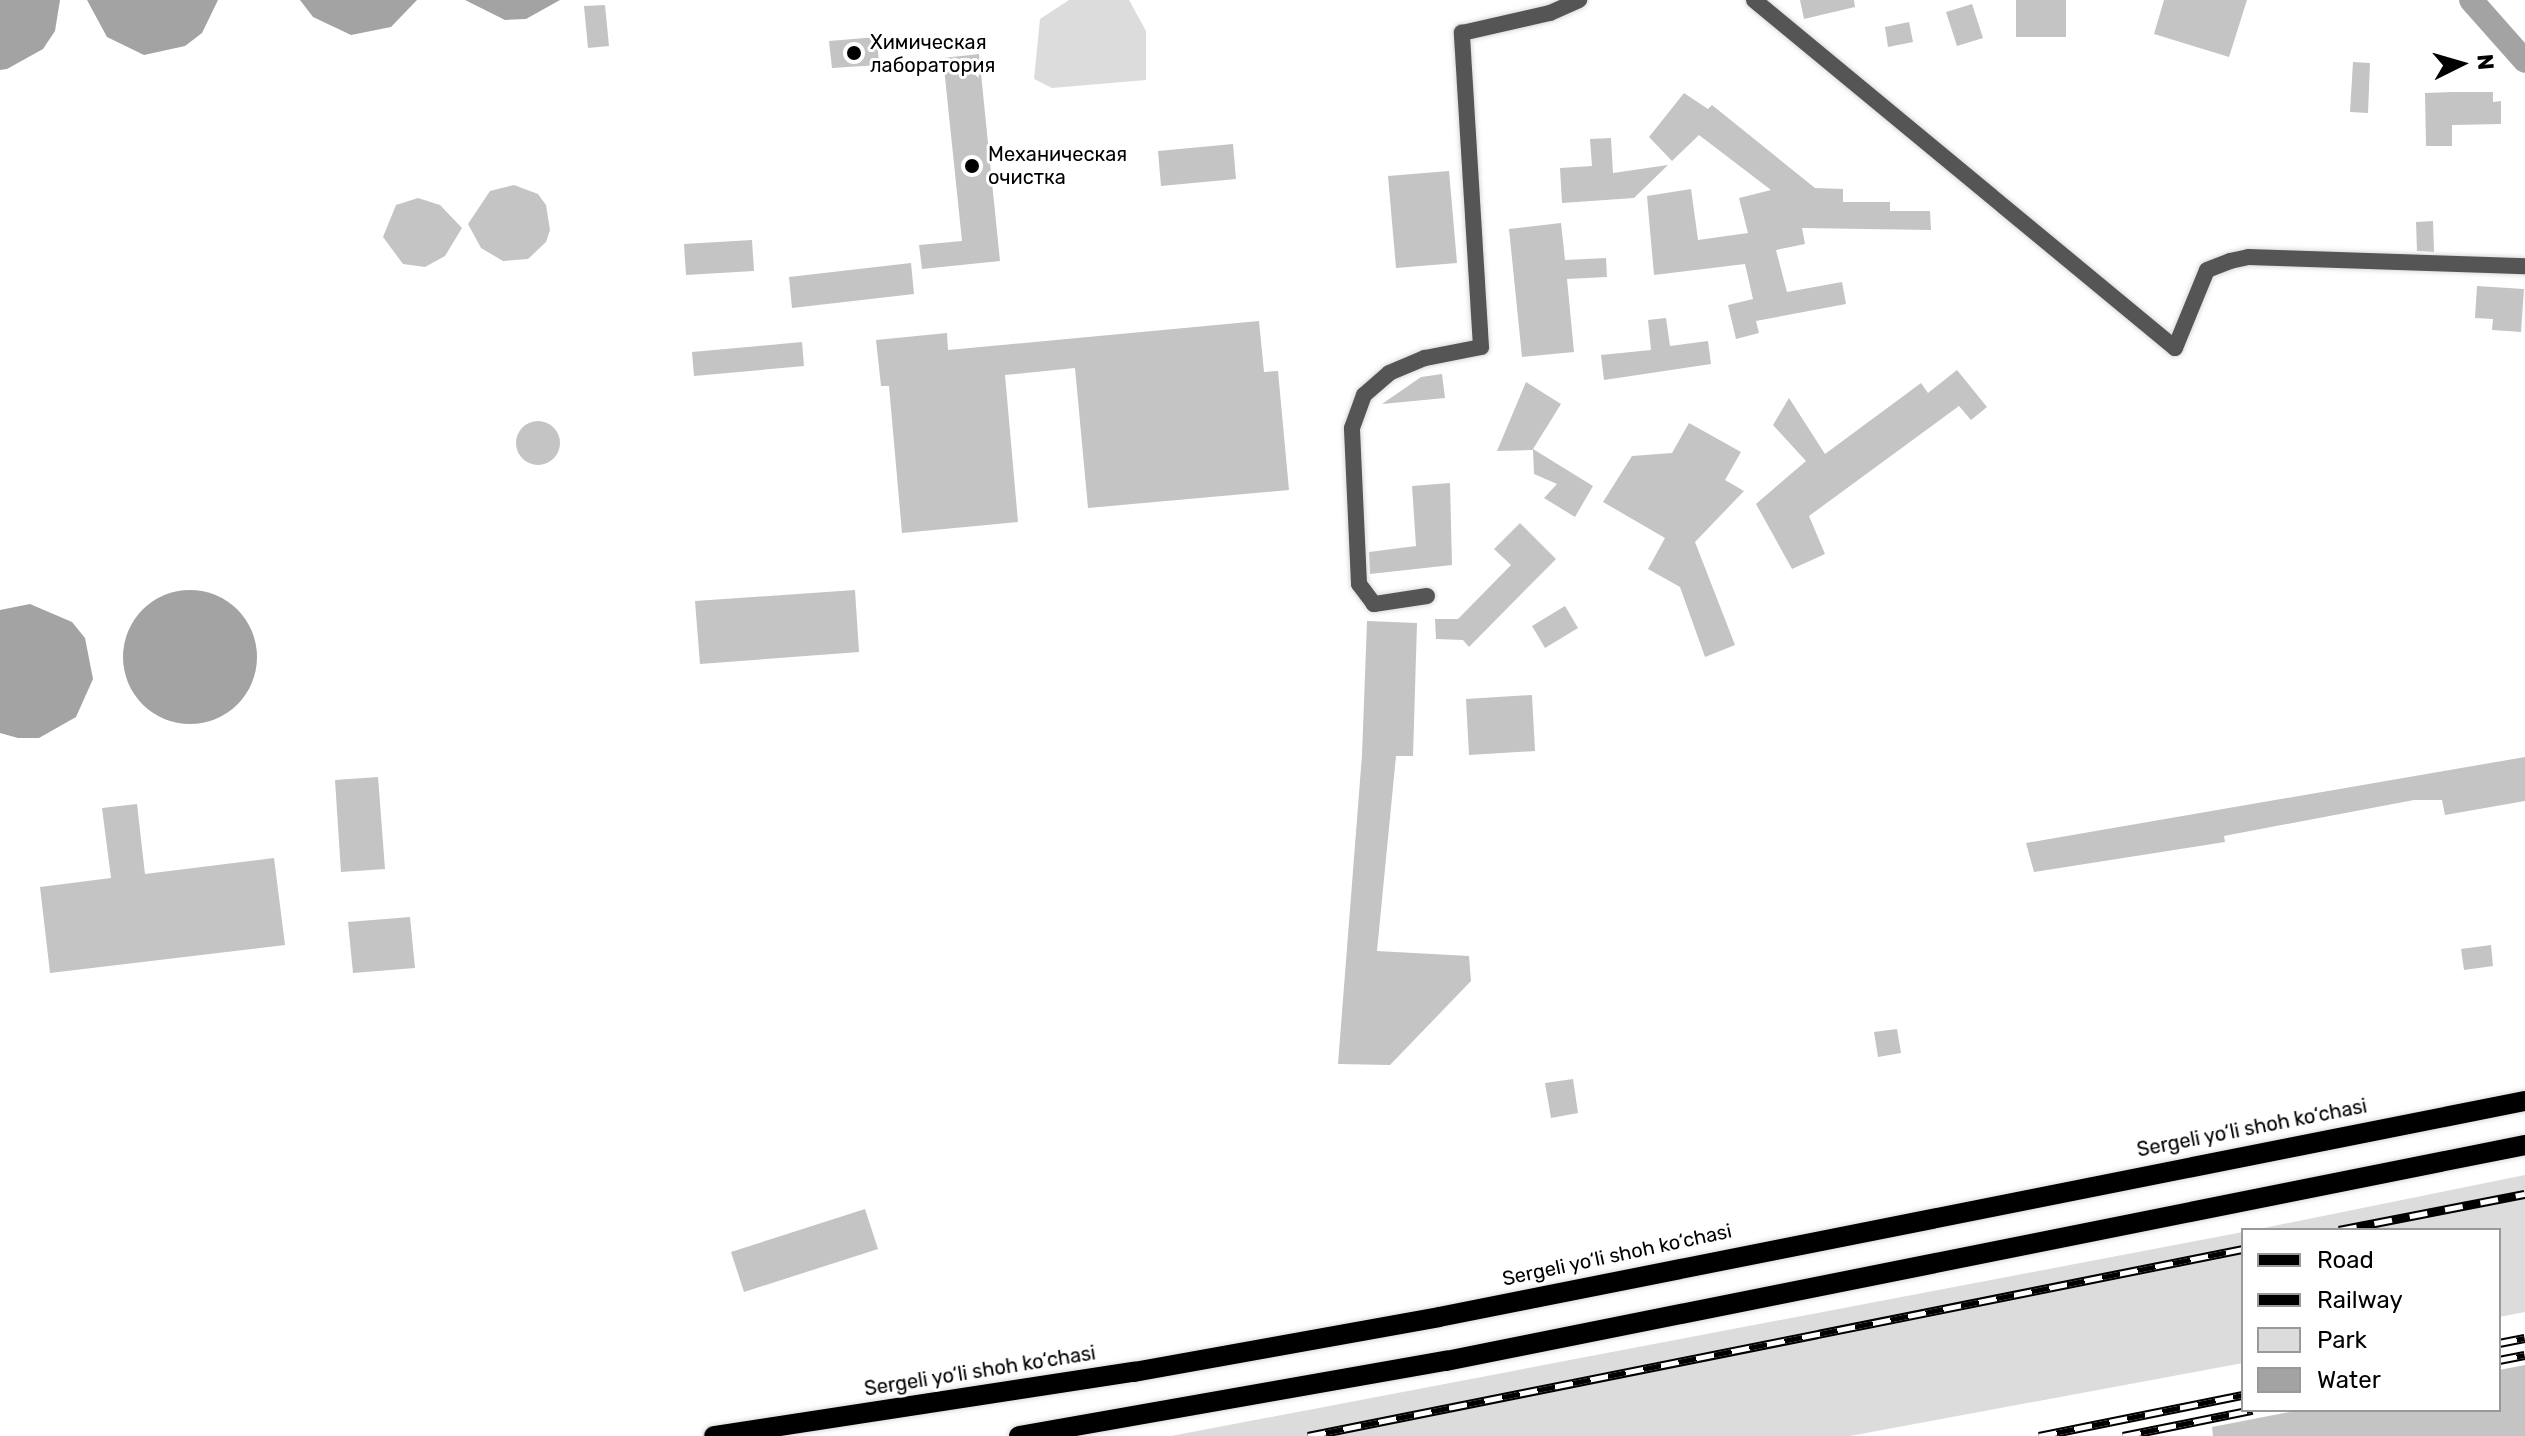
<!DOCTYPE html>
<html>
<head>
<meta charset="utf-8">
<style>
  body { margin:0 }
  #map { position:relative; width:2525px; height:1436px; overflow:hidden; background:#fff; font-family:Rubik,sans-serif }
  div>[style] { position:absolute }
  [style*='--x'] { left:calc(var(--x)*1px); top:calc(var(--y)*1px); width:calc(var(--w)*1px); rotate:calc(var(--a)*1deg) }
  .green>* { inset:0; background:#dcdcdc }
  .water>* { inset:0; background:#a3a3a3 }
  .round { border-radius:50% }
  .canal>* { height:24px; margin:-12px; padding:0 12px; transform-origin:12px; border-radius:12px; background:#a3a3a3 }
  .building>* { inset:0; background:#c4c4c4 }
  .roads { filter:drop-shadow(0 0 2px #dbdbdb) drop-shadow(0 0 2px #dbdbdb) }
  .street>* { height:16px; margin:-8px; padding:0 8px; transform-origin:8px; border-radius:8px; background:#555 }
  .primary>* { height:20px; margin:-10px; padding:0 10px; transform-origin:10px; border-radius:10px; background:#000 }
  .rail>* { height:9px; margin-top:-4.5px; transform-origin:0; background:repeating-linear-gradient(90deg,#fff 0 18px,#000 0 36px); box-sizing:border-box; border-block:2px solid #000 }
  .dots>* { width:22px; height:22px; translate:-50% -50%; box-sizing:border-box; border:4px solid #fff; border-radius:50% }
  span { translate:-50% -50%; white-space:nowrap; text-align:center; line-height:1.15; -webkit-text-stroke:6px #fff; paint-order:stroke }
  .poi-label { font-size:20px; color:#000 }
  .left { translate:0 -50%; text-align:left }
  .street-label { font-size:20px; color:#000 }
  .legend { position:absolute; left:2241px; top:1228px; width:260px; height:184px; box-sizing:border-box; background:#fff; border:2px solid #999; margin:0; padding:10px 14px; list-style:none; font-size:24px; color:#000 }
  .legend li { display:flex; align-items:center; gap:16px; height:40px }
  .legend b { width:40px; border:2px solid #999 }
  .north { position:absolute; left:2421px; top:24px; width:80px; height:80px; -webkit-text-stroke:6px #fff; paint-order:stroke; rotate:85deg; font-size:22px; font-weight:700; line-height:32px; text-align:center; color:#000 }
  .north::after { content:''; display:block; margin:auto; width:28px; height:36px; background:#000; clip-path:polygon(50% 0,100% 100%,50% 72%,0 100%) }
</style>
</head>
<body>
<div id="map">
  <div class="green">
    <i style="clip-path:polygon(1069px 0,1129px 0,1146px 31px,1146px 80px,1052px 88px,1034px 79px,1040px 19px)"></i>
    <i style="clip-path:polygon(2525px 1175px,2525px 1312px,2499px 1317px,2499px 1230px,2254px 1230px)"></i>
    <i style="clip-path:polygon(2243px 1232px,2243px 1363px,1850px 1436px,1171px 1436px)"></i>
  </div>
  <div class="water">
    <i style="clip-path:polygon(0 0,60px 0,55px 31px,43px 49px,7px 69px,0 70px)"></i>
    <i style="clip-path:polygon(87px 0,218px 0,202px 33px,185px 46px,144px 55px,107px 37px)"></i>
    <i style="clip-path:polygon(300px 0,417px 0,391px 27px,351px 35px,313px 17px)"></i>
    <i style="clip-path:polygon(465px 0,560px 0,526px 19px,505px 20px)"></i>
    <i class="round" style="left:123px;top:590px;width:134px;height:134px"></i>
    <i style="clip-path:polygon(30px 604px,72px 622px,85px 638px,93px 679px,76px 717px,39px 738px,18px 738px,0 733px,0 610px)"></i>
  </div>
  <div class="canal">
    <i style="--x:2471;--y:0;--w:81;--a:48.5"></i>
  </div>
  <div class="building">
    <i style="clip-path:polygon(1800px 0,1854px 0,1855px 7px,1804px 19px)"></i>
    <i style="clip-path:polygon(2016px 0,2066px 0,2066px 37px,2016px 37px)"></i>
    <i style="clip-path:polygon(2164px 0,2247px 0,2229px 57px,2154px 34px)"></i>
    <i style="clip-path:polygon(1972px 4px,1983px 38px,1957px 46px,1946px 12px)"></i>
    <i style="clip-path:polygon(605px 5px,609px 46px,588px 48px,584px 6px)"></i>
    <i style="clip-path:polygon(1909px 22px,1913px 42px,1888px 47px,1885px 27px)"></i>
    <i style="clip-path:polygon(877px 37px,879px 65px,832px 68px,829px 41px)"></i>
    <i style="clip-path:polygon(979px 54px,1000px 261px,922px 269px,919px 245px,962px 241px,943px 58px)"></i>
    <i style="clip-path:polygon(2353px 62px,2370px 63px,2368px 113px,2350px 112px)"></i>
    <i style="clip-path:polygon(2452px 92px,2493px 92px,2493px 102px,2501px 101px,2501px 124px,2452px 125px,2452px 146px,2426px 146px,2425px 93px)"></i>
    <i style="clip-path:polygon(1684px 93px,1708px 109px,1712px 105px,1815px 188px,1843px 189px,1843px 202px,1890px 202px,1890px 211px,1930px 211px,1931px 230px,1802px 228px,1805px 244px,1776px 250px,1787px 292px,1842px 282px,1846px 304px,1756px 321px,1759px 333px,1736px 339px,1728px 305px,1753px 299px,1745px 264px,1654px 275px,1647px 196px,1691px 189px,1698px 240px,1748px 233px,1739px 198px,1771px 190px,1699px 135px,1672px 161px,1649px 137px)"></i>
    <i style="clip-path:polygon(1611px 138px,1613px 173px,1668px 165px,1634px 198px,1562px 203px,1560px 168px,1592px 166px,1590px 139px)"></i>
    <i style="clip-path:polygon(1233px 144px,1236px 179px,1161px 186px,1158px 151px)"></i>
    <i style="clip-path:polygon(1449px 171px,1457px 263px,1396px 268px,1388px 176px)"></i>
    <i style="clip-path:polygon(514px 185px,538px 194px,546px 205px,550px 230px,546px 242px,528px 259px,503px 261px,481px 248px,468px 224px,490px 191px)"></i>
    <i style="clip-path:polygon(418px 198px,440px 205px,462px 228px,445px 256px,425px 267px,403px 264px,383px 237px,396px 205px)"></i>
    <i style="clip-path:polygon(2433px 221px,2434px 252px,2417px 251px,2416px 222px)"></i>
    <i style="clip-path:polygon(1561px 223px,1565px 260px,1606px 258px,1607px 277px,1567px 279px,1574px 352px,1522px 357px,1509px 229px)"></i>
    <i style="clip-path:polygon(752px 240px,754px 271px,686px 275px,684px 244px)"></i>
    <i style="clip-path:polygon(911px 263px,914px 294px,792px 308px,789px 277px)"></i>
    <i style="clip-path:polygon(2477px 286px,2524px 289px,2521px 332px,2492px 330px,2493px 319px,2475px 318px)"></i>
    <i style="clip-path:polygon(1666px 318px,1670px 346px,1708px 341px,1711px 364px,1604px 380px,1601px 355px,1651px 350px,1648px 320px)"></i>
    <i style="clip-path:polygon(1259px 321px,1264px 372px,1278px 371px,1289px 490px,1088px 508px,1075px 368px,1005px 375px,1018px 522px,902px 533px,889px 386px,881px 386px,876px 340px,947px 333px,948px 350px)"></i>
    <i style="clip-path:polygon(802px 342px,804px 366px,694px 376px,692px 352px)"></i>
    <i style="clip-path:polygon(1957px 370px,1987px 407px,1971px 420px,1959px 406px,1809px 516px,1825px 554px,1792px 569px,1756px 504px,1806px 461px,1773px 425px,1789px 398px,1825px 454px,1921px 383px,1928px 393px)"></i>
    <i style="clip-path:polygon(1442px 374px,1445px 398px,1382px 404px,1421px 377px)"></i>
    <i style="clip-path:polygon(1526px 382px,1561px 404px,1533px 449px,1593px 486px,1575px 517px,1544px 498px,1557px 484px,1534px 474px,1533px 450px,1497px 451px)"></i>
    <i class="round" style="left:516px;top:421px;width:44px;height:44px"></i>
    <i style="clip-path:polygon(1689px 423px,1741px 452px,1725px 480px,1744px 491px,1695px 542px,1735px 645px,1705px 657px,1680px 587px,1648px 569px,1665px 538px,1603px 502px,1632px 456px,1672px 453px)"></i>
    <i style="clip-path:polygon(1450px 483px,1452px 565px,1370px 574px,1369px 552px,1416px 546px,1412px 486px)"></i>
    <i style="clip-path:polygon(1520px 523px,1556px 559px,1469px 647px,1463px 640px,1436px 639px,1435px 619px,1458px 619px,1511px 565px,1494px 549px)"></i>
    <i style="clip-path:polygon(855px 590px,859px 652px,700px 664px,695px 601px)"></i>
    <i style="clip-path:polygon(1565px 606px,1578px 628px,1545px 648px,1532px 626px)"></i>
    <i style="clip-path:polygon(1367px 621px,1417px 623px,1413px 756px,1396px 756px,1377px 951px,1469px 956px,1471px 981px,1390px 1065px,1338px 1064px,1362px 755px)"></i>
    <i style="clip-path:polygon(1532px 695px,1535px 751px,1469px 755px,1466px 699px)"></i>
    <i style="clip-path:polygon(2525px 757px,2525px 801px,2445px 815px,2442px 800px,2414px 800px,2224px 836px,2225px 842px,2034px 872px,2026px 843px)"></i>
    <i style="clip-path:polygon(378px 777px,385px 869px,341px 872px,335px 780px)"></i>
    <i style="clip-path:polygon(137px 804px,145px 874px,274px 858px,285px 945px,50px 973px,40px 887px,111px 878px,102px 808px)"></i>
    <i style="clip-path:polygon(410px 917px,415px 968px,353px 973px,348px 922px)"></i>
    <i style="clip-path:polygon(2491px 945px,2493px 966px,2464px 970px,2461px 949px)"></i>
    <i style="clip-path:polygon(1897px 1029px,1901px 1053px,1878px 1057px,1874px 1032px)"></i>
    <i style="clip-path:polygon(1573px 1079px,1578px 1113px,1551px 1118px,1545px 1083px)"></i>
    <i style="clip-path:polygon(865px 1209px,878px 1249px,744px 1292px,731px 1252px)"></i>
    <i style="clip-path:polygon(2525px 1365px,2525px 1436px,2213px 1436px,2212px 1427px,2300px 1410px,2499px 1410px,2499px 1370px)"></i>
  </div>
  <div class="roads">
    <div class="street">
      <i style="--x:1754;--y:0;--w:546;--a:39.58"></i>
      <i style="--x:2175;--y:348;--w:84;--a:-67.7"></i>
      <i style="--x:2207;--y:270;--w:25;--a:-21"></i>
      <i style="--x:2230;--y:261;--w:19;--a:-12"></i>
      <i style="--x:2249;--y:257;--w:276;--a:1.9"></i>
      <i style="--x:1427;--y:596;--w:54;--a:171.4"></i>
      <i style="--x:1374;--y:604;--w:25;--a:-127"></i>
      <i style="--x:1359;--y:584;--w:156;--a:-92.6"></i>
      <i style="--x:1352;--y:428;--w:35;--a:-70"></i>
      <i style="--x:1364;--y:395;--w:33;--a:-41"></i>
      <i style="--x:1389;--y:373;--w:39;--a:-23"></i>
      <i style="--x:1425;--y:358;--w:57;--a:-11.1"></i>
      <i style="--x:1481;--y:347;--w:315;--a:-93.5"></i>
      <i style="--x:1462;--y:33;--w:90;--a:-12.8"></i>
      <i style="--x:1550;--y:13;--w:32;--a:-24"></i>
    </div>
    <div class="primary">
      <i style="--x:714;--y:1436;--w:425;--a:-8.7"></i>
      <i style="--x:1134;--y:1372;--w:310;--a:-10.2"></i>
      <i style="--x:1439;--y:1317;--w:1107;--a:-11.25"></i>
      <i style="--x:1019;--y:1436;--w:434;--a:-10"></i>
      <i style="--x:1446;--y:1361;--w:1100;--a:-11.32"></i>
    </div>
  </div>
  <div class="rail">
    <i style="--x:2339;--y:1230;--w:189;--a:-11"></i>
    <i style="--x:2499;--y:1343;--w:26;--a:-11"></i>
    <i style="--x:2499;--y:1360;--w:26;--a:-11"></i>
    <i style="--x:1308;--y:1436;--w:954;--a:-11.31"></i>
    <i style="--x:2039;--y:1436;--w:208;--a:-11.4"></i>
    <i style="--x:2123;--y:1436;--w:132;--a:-11.4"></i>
  </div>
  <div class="dots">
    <i style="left:854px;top:53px;background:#000"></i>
    <i style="left:972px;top:166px;background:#000"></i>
  </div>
  <div class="poi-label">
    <span class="left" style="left:870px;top:54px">Химическая<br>лаборатория</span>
    <span class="left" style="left:988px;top:166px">Механическая<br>очистка</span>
  </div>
  <div class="street-label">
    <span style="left:2252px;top:1128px;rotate:-11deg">Sergeli yo‘li shoh ko‘chasi</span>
    <span style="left:1617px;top:1255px;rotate:-12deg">Sergeli yo‘li shoh ko‘chasi</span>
    <span style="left:980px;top:1371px;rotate:-9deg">Sergeli yo‘li shoh ko‘chasi</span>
  </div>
  <ul class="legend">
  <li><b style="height:10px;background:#000"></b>Road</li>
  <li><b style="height:10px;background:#000"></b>Railway</li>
  <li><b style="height:22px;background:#dcdcdc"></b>Park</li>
  <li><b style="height:22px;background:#a3a3a3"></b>Water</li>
  </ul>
  <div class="north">N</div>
</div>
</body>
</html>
